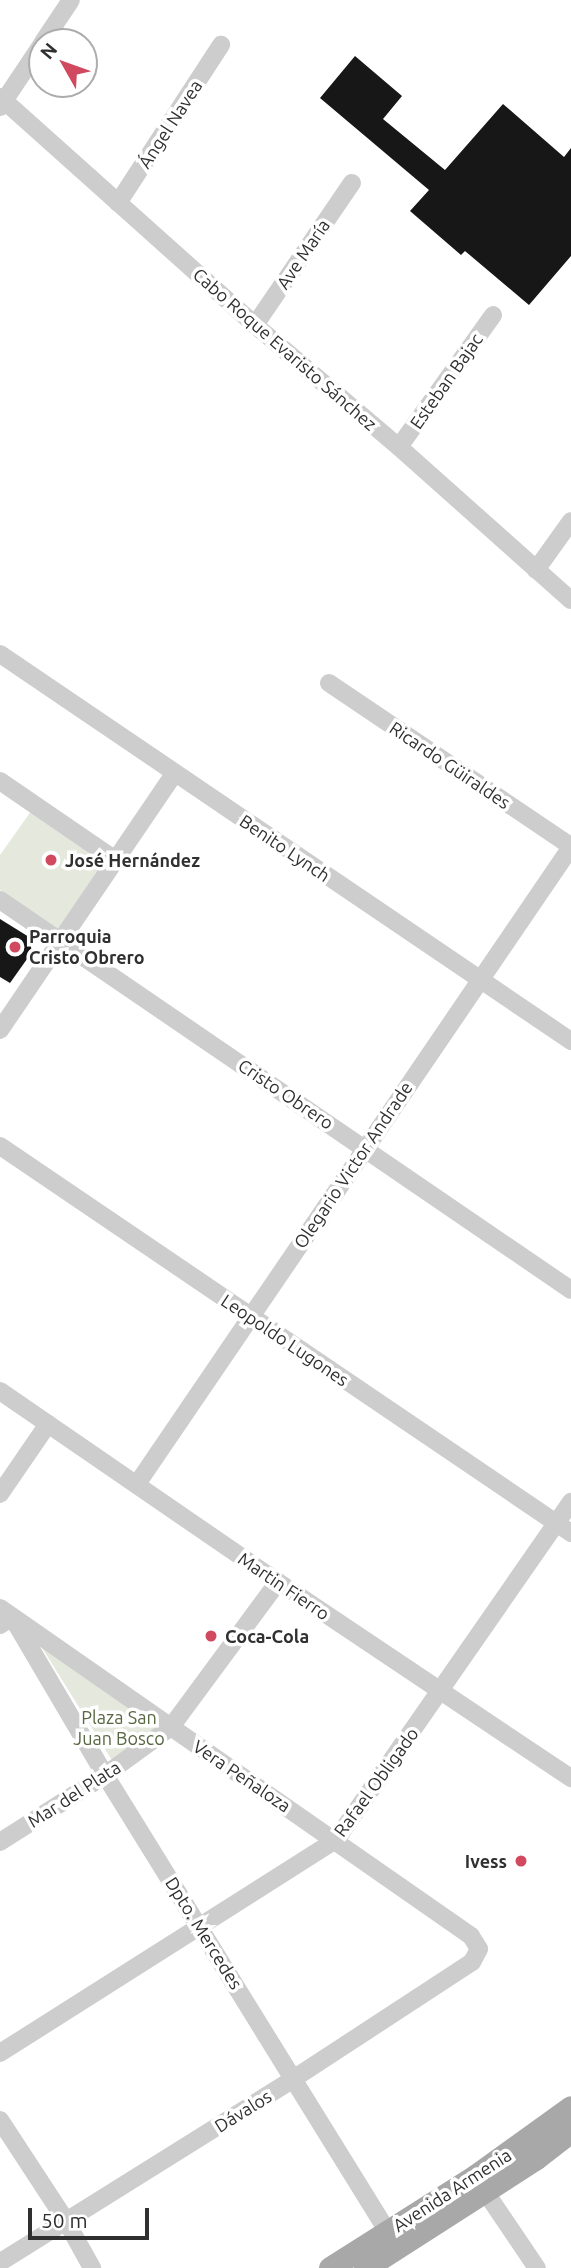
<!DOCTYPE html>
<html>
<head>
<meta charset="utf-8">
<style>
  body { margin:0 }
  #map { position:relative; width:571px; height:2268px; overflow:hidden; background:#fff; font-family:Ubuntu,sans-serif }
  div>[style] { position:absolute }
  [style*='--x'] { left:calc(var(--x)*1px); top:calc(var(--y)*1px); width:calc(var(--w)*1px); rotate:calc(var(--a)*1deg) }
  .green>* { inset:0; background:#e4e8dd }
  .building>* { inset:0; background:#171717 }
  .minor>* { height:18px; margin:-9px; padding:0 9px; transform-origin:9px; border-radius:9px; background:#cdcdcd }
  .major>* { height:23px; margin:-11.5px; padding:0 11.5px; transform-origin:11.5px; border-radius:11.5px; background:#a8a8a8 }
  .dots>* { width:19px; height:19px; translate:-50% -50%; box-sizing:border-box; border:4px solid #fff; border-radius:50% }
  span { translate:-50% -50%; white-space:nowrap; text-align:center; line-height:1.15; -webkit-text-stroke:7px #fff; paint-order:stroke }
  .street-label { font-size:18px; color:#303030 }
  .poi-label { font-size:18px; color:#303030; font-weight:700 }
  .left { translate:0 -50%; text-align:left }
  .right { translate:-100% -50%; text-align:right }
  .park-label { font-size:18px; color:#576742 }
  .north { position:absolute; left:28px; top:28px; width:70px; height:70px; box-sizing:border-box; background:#fff; border:2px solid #acacac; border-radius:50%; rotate:310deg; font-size:19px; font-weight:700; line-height:28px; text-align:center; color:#303030 }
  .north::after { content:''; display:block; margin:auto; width:24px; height:32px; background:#d1495e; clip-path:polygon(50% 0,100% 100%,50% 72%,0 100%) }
  .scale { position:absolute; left:28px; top:2208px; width:121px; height:32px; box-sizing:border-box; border:4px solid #303030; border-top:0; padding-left:9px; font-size:21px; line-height:24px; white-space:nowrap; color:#303030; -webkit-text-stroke:5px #fff; paint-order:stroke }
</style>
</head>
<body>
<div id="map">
  <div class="green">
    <i style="clip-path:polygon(34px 807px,108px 858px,58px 931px,0 890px,0 855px)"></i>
    <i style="clip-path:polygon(36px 1638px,158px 1726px,113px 1762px)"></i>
  </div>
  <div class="building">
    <i style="clip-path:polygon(355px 56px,402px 96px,383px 119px,445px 170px,503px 104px,564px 157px,571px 148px,571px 256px,529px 305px,465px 251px,461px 255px,410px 211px,429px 190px,320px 98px)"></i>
    <i style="clip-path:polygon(0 919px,29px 937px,32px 952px,10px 983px,0 977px)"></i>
  </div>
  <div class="minor">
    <i style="--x:43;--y:42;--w:50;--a:-56.3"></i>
    <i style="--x:0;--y:97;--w:342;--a:41.8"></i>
    <i style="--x:255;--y:325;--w:189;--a:40.3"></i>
    <i style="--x:399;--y:447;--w:230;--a:41.7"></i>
    <i style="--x:0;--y:107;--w:76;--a:-56.3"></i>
    <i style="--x:118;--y:203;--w:189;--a:-56.9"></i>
    <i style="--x:255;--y:325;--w:172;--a:-55.7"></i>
    <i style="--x:399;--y:447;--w:162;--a:-54.5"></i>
    <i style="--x:536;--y:570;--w:60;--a:-54.5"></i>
    <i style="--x:0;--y:654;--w:690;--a:34.13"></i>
    <i style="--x:329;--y:683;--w:292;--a:34"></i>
    <i style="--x:0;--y:781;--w:142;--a:34.4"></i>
    <i style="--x:0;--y:900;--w:691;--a:34.33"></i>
    <i style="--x:0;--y:1030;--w:310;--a:-55.8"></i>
    <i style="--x:0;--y:1146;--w:690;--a:34.13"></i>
    <i style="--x:0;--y:1391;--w:337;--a:34.5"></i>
    <i style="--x:278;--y:1582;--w:353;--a:33.8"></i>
    <i style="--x:137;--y:1484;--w:771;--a:-55.73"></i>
    <i style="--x:0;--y:1494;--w:85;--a:-55.6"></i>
    <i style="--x:0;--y:1608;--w:574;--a:34.85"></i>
    <i style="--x:471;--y:1936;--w:15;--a:58"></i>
    <i style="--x:479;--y:1949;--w:15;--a:118"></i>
    <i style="--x:472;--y:1962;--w:212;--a:146.8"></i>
    <i style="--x:295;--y:2078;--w:348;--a:148"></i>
    <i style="--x:0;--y:1625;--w:14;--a:-34"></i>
    <i style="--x:12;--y:1617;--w:183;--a:59.5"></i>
    <i style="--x:105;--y:1775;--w:549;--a:58.25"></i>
    <i style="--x:0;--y:1842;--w:125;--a:-32.5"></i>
    <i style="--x:105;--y:1775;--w:82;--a:-36"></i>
    <i style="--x:171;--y:1727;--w:180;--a:-53.6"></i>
    <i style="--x:0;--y:2053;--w:398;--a:-32.4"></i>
    <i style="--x:336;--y:1840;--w:412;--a:-55.2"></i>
    <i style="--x:0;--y:2120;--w:121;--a:56.8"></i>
    <i style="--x:66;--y:2221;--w:54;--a:61"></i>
    <i style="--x:478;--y:2181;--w:105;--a:55.9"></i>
  </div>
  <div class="major">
    <i style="--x:330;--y:2268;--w:172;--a:-32.4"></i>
    <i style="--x:475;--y:2176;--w:118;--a:-35.7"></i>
    <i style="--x:365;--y:2268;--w:202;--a:-32.7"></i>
    <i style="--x:535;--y:2159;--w:46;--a:-37.9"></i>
  </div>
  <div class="dots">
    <i style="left:51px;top:860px;background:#d1495e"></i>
    <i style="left:15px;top:947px;background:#d1495e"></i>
    <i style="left:211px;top:1636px;background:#d1495e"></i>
    <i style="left:521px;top:1861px;background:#d1495e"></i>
  </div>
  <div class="street-label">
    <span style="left:170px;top:124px;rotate:-57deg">Ángel Navea</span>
    <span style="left:303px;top:254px;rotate:-56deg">Ave María</span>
    <span style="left:285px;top:349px;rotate:41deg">Cabo Roque Evaristo Sánchez</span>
    <span style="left:446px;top:381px;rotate:-55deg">Esteban Bajac</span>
    <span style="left:450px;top:765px;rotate:34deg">Ricardo Güiraldes</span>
    <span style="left:285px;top:848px;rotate:34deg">Benito Lynch</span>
    <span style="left:286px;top:1094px;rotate:34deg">Cristo Obrero</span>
    <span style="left:353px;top:1165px;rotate:-56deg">Olegario Victor Andrade</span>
    <span style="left:285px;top:1340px;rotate:34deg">Leopoldo Lugones</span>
    <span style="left:284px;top:1586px;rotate:34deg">Martin Fierro</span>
    <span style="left:242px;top:1776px;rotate:34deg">Vera Peñaloza</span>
    <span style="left:376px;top:1782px;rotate:-54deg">Rafael Obligado</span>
    <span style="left:74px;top:1794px;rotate:-33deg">Mar del Plata</span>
    <span style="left:204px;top:1933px;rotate:58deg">Dpto. Mercedes</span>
    <span style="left:243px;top:2111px;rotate:-32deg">Dávalos</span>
    <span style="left:452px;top:2190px;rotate:-33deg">Avenida Armenia</span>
  </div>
  <div class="poi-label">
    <span class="left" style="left:65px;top:860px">José Hernández</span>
    <span class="left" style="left:29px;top:947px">Parroquia<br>Cristo Obrero</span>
    <span class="left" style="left:225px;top:1636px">Coca-Cola</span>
    <span class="right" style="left:507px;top:1861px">Ivess</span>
  </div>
  <div class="park-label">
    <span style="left:119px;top:1728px">Plaza San<br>Juan Bosco</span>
  </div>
  <div class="north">N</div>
  <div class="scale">50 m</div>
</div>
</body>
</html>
